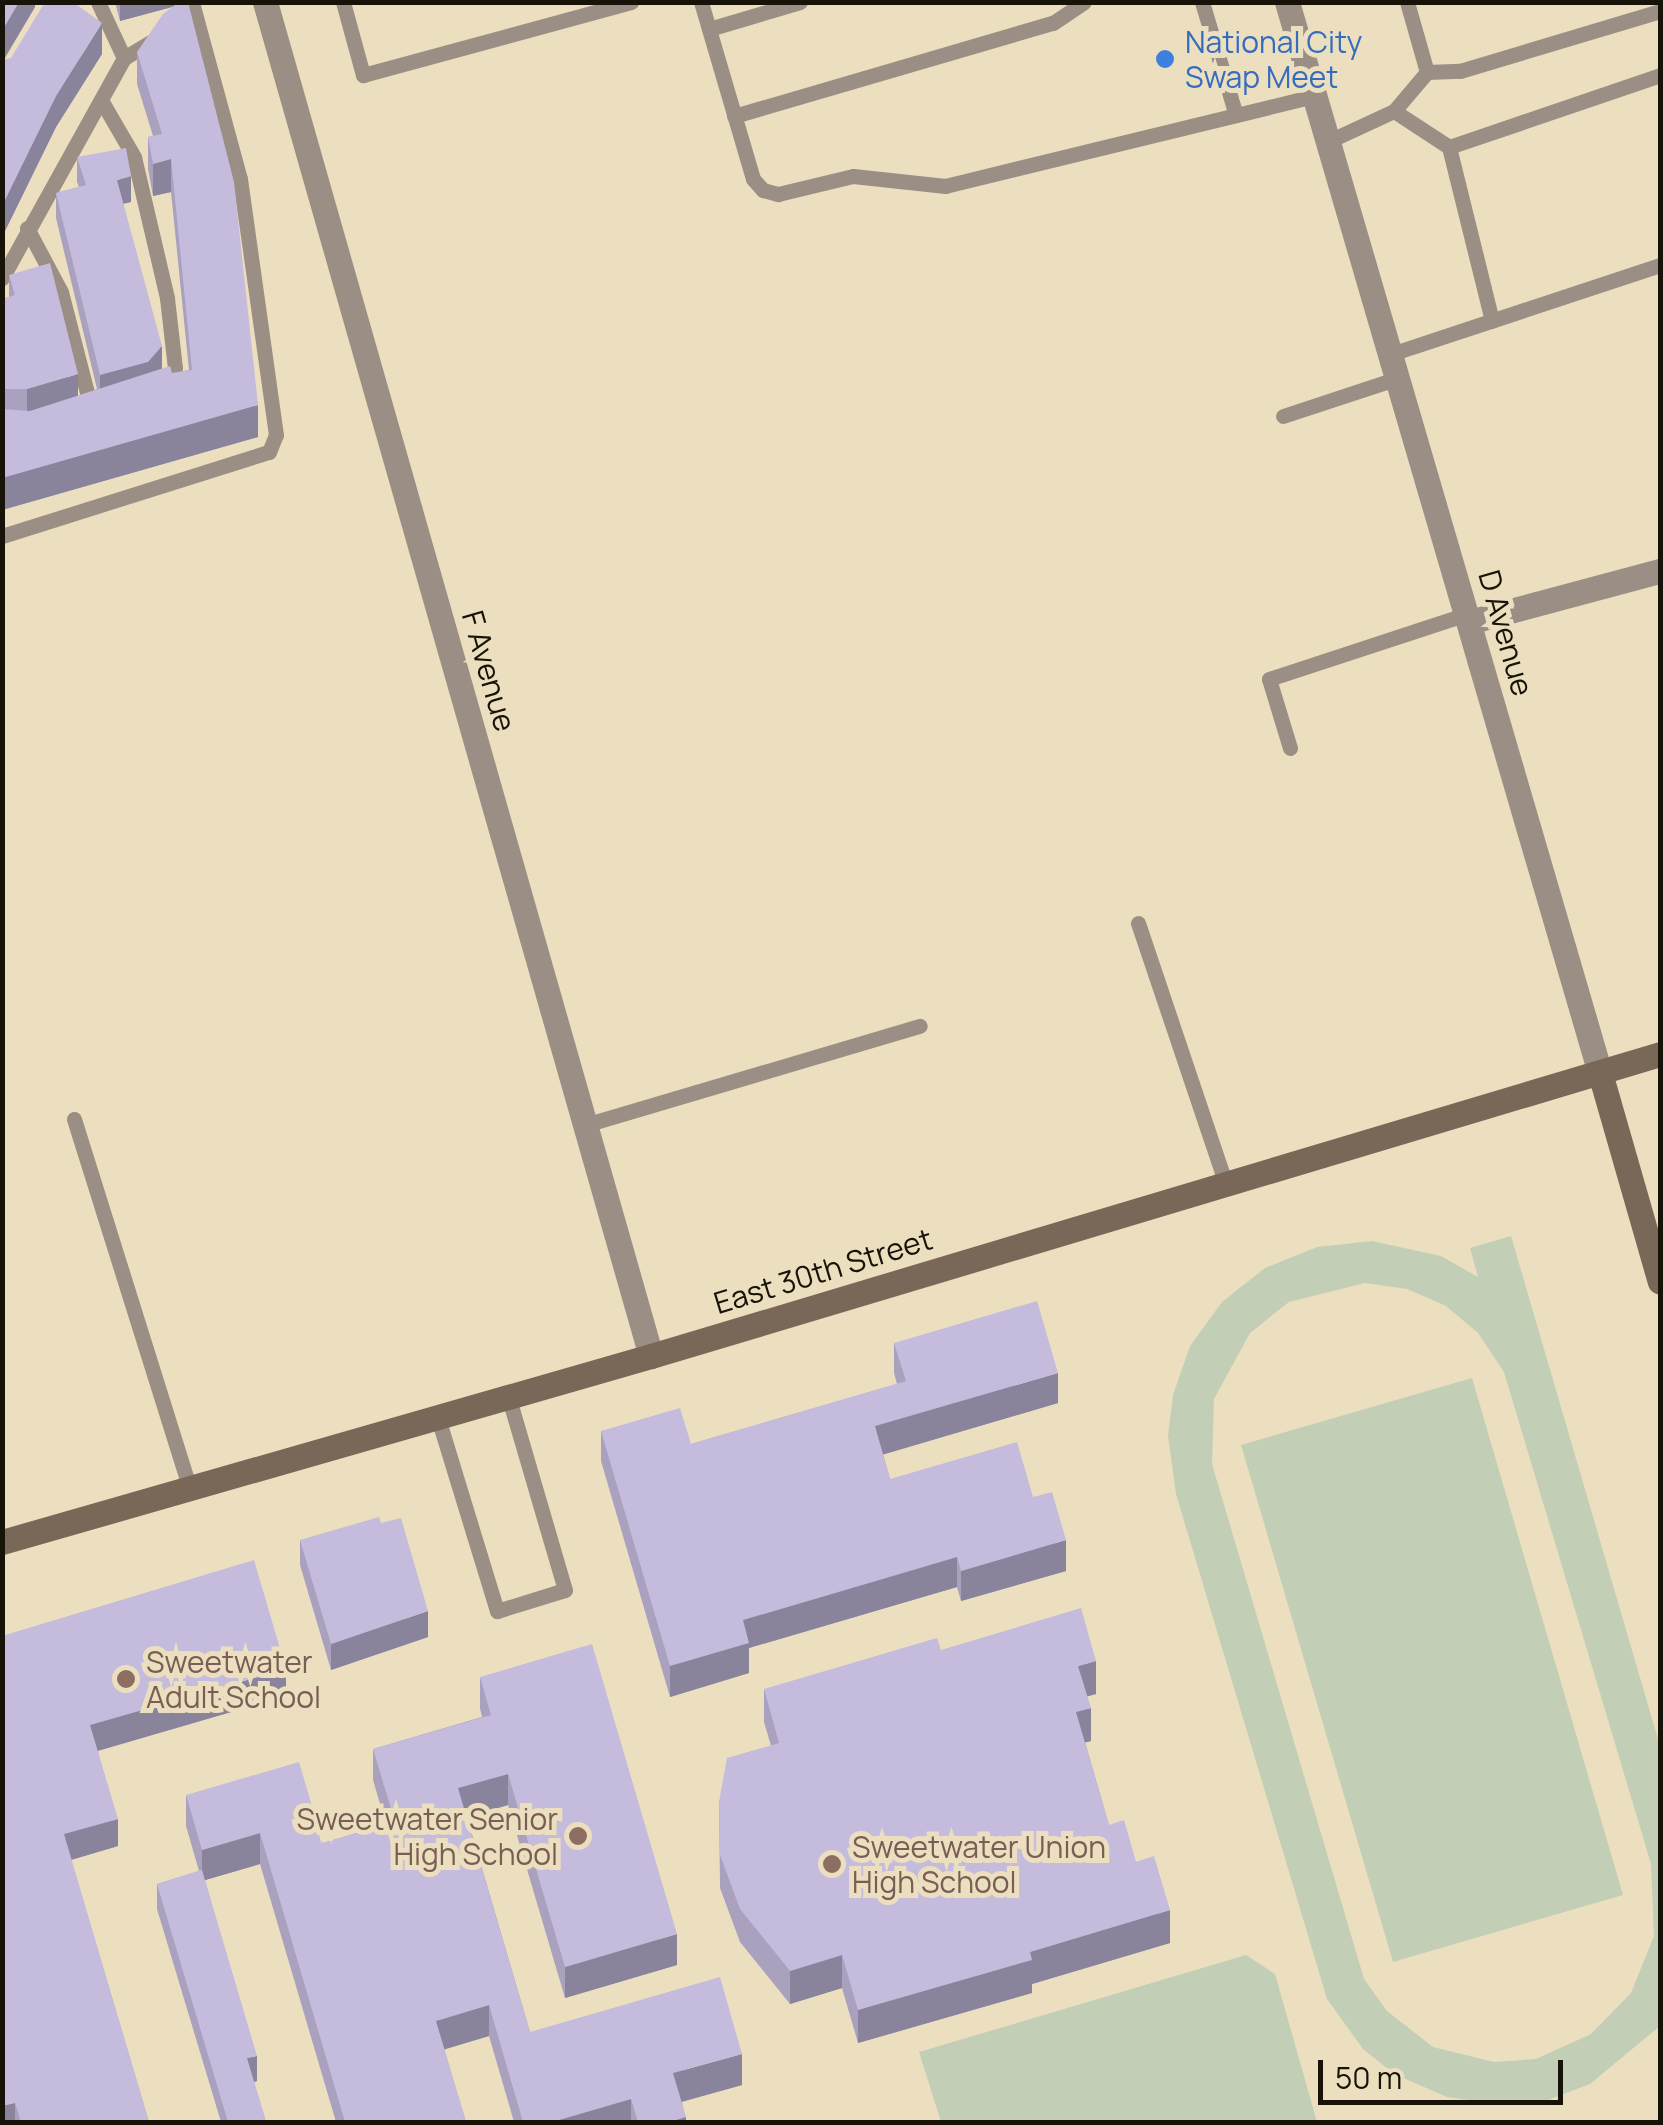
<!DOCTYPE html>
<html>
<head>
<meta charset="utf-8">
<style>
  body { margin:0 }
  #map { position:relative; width:1663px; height:2125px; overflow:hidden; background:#ecdfbf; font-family:Manrope,sans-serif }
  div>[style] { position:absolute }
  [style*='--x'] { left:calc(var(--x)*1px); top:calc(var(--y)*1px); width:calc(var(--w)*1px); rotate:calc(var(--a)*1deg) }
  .green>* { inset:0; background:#c2cfb6 }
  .lane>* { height:15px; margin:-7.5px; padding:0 7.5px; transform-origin:7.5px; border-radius:7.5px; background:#9b8e84 }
  .street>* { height:25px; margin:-12.5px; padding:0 12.5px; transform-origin:12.5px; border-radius:12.5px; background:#9b8e84 }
  .secondary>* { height:25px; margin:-12.5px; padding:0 12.5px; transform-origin:12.5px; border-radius:12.5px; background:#796758 }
  .wall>* { inset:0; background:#a9a1be }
  .shaded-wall>* { inset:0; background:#89839b }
  .building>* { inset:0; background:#c4bbdd }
  .dots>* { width:28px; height:28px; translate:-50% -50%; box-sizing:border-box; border:5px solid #ecdfbf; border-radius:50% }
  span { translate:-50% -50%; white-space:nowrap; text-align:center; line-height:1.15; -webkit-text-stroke:10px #ecdfbf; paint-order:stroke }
  .shop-label { font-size:30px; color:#366cbe }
  .left { translate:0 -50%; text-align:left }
  .street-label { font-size:30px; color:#181308 }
  .education-label { font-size:30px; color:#785e54 }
  .right { translate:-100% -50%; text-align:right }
  .frame { position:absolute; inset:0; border:5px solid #181308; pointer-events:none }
  .scale { position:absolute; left:1318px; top:2060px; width:245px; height:45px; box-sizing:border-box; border:5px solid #181308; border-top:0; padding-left:12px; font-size:30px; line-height:35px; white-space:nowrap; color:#181308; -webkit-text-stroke:8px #ecdfbf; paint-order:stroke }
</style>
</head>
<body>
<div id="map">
  <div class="green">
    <i style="clip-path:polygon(evenodd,1511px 1236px,1660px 1746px,1660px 2026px,1590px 2084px,1548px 2100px,1504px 2105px,1447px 2097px,1394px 2074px,1363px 2049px,1327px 1999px,1176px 1494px,1168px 1436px,1173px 1395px,1190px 1346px,1222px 1302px,1265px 1268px,1317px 1247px,1372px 1241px,1441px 1256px,1478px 1277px,1470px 1248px,1511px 1236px,1365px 1283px,1407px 1289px,1446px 1306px,1478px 1333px,1504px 1372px,1651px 1864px,1654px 1936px,1631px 1993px,1591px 2034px,1536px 2059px,1494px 2062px,1433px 2047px,1387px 2011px,1364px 1979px,1212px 1464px,1214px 1399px,1250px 1333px,1289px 1302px,1365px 1283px)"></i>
    <i style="clip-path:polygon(1472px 1378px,1623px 1895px,1393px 1962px,1241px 1445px)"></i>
    <i style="clip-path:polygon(1246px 1955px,1275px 1974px,1317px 2122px,941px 2122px,919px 2052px)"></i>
  </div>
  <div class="lane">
    <i style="--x:98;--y:2;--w:62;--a:65.1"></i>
    <i style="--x:343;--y:2;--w:76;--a:74.7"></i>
    <i style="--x:363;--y:75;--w:278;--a:-15.2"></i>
    <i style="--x:701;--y:2;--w:184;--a:73.6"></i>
    <i style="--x:753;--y:179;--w:15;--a:48"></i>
    <i style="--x:763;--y:190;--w:16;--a:15"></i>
    <i style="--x:778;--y:194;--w:77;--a:-13.5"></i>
    <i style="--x:853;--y:176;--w:93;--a:6.2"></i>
    <i style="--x:945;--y:186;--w:381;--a:-13.7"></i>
    <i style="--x:1202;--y:2;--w:118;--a:73.3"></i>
    <i style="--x:1407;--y:2;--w:73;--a:74.1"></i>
    <i style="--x:709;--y:29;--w:95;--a:-16.5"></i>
    <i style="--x:101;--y:100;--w:66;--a:59.9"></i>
    <i style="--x:134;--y:157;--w:145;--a:76.8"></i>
    <i style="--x:167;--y:298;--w:70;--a:83.5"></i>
    <i style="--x:175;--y:368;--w:24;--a:120"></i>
    <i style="--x:1394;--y:111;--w:51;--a:-49.8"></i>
    <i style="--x:1427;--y:72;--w:33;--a:-2"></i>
    <i style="--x:1460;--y:71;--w:209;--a:-16.7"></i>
    <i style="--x:734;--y:116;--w:332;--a:-16.3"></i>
    <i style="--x:1053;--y:23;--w:37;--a:-34"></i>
    <i style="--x:1329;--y:141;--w:72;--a:-24.8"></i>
    <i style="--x:1394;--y:111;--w:66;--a:33.2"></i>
    <i style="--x:1449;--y:147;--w:223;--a:-18.8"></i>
    <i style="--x:1449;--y:147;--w:179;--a:76.1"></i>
    <i style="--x:27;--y:228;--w:72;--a:62"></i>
    <i style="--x:61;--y:292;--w:124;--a:75.5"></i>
    <i style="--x:2;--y:278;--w:252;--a:-61"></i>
    <i style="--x:124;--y:58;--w:37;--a:-31"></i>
    <i style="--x:1391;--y:354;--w:283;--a:-18.3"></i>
    <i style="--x:1283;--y:416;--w:121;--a:-18.3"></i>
    <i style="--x:2;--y:536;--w:280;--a:-17.5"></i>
    <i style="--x:269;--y:452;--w:18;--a:-68"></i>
    <i style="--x:276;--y:435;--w:259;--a:-98"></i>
    <i style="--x:240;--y:179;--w:183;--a:-105.2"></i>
    <i style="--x:1290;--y:748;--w:72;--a:-106.9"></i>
    <i style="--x:1269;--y:679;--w:208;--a:-18.2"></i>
    <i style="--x:1138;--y:923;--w:275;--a:71.4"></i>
    <i style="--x:74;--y:1119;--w:389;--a:72.6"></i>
    <i style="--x:585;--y:1125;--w:349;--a:-16.5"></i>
    <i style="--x:438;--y:1418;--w:202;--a:73"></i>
    <i style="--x:497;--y:1611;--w:71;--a:-17.2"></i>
    <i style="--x:565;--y:1590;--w:200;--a:-106.3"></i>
  </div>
  <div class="street">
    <i style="--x:265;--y:2;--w:1408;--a:74.09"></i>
    <i style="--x:1287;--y:2;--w:1116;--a:73.71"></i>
    <i style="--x:1469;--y:622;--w:198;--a:-15"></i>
  </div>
  <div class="secondary">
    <i style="--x:1600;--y:1073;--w:217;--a:74"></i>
    <i style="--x:2;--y:1542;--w:675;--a:-15.99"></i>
    <i style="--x:651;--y:1356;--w:1053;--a:-16.66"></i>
  </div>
  <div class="wall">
    <i style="clip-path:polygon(2px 2px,35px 2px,35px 7px,4px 60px,102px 54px,56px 127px,5px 231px,2px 230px)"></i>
    <i style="clip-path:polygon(115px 2px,188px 2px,258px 437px,2px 510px,2px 299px,9px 297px,9px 275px,78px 396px,97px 389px,56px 218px,56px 193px,79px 187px,77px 182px,77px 157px,131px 202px,123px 204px,162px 369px,172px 373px,189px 370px,171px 192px,153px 196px,148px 169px,148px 137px,153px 136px,137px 84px,137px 52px,174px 6px,120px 21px)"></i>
    <i style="clip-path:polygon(894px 1343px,1058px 1403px,883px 1454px,890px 1479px,1033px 1497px,1066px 1571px,961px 1601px,957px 1587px,749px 1648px,749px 1673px,670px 1697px,601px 1461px,601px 1431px,691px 1444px,897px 1384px,894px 1373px)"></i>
    <i style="clip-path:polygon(300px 1540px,428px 1637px,331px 1670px,300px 1565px)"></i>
    <i style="clip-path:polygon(2px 1636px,286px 1696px,98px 1751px,118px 1846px,71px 1860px,149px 2122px,2px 2122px)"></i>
    <i style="clip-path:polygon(480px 1677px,677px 1965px,565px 1998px,508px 1805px,467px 1817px,530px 2032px,742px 2085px,682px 2102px,686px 2122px,514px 2122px,489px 2036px,444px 2049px,466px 2122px,336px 2122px,260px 1864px,205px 1880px,257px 2081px,254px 2082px,266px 2122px,221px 2122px,157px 1909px,157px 1884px,199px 1871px,186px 1826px,186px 1795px,323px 1843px,386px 1824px,373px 1780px,373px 1749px,482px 1717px,480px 1708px)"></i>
    <i style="clip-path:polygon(764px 1689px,1096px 1694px,1087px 1696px,1091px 1741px,1085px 1742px,1109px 1825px,1136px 1862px,1170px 1943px,1032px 1984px,1032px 1993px,858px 2043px,842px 1988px,790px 2004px,740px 1942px,720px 1888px,719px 1802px,771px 1746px,764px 1722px)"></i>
  </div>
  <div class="shaded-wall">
    <i style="clip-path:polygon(19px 2px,35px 2px,35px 7px,2px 62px,2px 31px)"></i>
    <i style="clip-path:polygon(120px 2px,180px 2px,180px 5px,120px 21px)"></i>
    <i style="clip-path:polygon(102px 23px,102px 54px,56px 127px,5px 231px,5px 200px,56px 96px)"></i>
    <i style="clip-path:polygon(171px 159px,171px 192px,153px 196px,153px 164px)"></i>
    <i style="clip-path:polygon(131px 176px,131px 202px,117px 205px,117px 180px)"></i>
    <i style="clip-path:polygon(162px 346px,162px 372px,100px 400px,100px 375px)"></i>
    <i style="clip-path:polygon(78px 374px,78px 406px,27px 421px,27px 389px)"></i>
    <i style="clip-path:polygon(258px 405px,258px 437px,2px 510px,2px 478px)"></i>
    <i style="clip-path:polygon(1058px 1373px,1058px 1403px,875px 1457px,875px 1426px)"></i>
    <i style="clip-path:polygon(1066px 1540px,1066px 1571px,961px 1601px,961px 1571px)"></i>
    <i style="clip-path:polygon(957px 1557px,957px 1587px,749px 1648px,749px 1673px,670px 1697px,670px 1666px,743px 1620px)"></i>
    <i style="clip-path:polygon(428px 1611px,428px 1637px,331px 1670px,331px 1644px)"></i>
    <i style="clip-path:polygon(1096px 1661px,1096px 1694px,1078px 1699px,1078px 1666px)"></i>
    <i style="clip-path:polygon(286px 1669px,286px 1696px,90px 1753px,90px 1725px)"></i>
    <i style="clip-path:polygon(1091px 1708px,1091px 1741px,1076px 1745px,1076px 1712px)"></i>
    <i style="clip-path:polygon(508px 1774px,508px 1805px,458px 1820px,458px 1788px)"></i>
    <i style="clip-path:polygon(118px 1819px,118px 1846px,64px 1862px,64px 1834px)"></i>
    <i style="clip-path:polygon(260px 1833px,260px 1864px,202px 1881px,202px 1850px)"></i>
    <i style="clip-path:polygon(1170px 1910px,1170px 1943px,1032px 1984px,1032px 1993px,858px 2043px,858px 2010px,1030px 1952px)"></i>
    <i style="clip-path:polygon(677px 1934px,677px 1965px,565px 1998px,565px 1967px)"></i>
    <i style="clip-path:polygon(842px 1955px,842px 1988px,790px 2004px,790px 1971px)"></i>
    <i style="clip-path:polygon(489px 2005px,489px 2036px,436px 2052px,436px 2021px)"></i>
    <i style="clip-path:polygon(742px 2054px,742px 2085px,673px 2104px,673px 2073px)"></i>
    <i style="clip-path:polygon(257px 2056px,257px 2081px,247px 2084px,247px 2058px)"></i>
    <i style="clip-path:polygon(631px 2099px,631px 2122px,552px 2122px)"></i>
    <i style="clip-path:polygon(15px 2103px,15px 2122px,2px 2122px,2px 2106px)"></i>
    <i style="clip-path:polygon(686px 2117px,686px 2122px,669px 2122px)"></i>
  </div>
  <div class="building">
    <i style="clip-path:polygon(2px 2px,19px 2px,2px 31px)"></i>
    <i style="clip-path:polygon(45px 2px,73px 2px,102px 23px,56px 96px,5px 200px,2px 199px,2px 60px,11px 58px)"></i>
    <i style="clip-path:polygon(179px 2px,188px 2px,234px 182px,258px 405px,2px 478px,2px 409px,30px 411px,170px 366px,172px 373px,192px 370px,171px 159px,153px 164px,148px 137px,162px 134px,137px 52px,163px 14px)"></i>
    <i style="clip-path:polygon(126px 148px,131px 176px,117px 180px,162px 346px,148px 362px,100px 375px,56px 193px,86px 185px,77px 157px)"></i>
    <i style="clip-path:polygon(50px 263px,78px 374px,27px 389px,2px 389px,2px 364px,4px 364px,2px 358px,2px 299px,15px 295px,9px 275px)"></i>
    <i style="clip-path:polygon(1037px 1301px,1058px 1373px,875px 1426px,890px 1479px,1017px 1442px,1033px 1497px,1052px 1492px,1066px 1540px,961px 1571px,957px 1557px,743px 1620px,749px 1643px,670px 1666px,601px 1431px,680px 1408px,691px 1444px,906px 1381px,894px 1343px)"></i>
    <i style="clip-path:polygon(379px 1517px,381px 1523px,401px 1518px,428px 1611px,331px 1644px,300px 1540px)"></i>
    <i style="clip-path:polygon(254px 1560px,286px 1669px,90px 1725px,118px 1819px,64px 1834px,149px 2122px,21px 2122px,15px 2103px,2px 2106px,2px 1636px)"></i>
    <i style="clip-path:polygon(1081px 1608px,1096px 1661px,1078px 1666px,1091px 1708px,1076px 1712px,1109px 1825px,1124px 1820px,1136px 1862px,1154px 1856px,1170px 1910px,1030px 1952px,1032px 1960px,858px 2010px,842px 1955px,790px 1971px,740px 1909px,720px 1855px,719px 1802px,727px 1758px,779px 1743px,764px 1689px,937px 1638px,941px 1650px)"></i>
    <i style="clip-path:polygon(592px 1644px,677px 1934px,565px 1967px,508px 1774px,458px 1788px,530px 2032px,720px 1977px,742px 2054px,673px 2073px,686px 2117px,669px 2122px,638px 2122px,631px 2099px,552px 2122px,523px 2122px,489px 2005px,436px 2021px,466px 2122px,345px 2122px,260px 1833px,202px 1850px,186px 1795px,299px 1762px,323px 1843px,395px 1822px,373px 1749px,491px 1715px,480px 1677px)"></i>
    <i style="clip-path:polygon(202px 1870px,257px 2056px,247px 2058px,266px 2122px,228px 2122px,157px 1884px)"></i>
  </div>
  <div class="dots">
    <i style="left:1165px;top:59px;background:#3f7fe0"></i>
    <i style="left:126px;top:1679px;background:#8d6e63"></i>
    <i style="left:578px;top:1836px;background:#8d6e63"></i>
    <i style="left:832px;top:1864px;background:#8d6e63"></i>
  </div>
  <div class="shop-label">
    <span class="left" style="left:1185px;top:59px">National City<br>Swap Meet</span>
  </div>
  <div class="street-label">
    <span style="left:1506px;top:633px;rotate:74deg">D Avenue</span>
    <span style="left:489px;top:671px;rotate:74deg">F Avenue</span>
    <span style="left:823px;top:1271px;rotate:-17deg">East 30th Street</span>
  </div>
  <div class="education-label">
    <span class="left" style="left:146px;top:1679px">Sweetwater<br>Adult School</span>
    <span class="right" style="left:558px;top:1836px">Sweetwater Senior<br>High School</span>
    <span class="left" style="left:852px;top:1864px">Sweetwater Union<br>High School</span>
  </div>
  <div class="frame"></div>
  <div class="scale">50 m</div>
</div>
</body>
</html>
